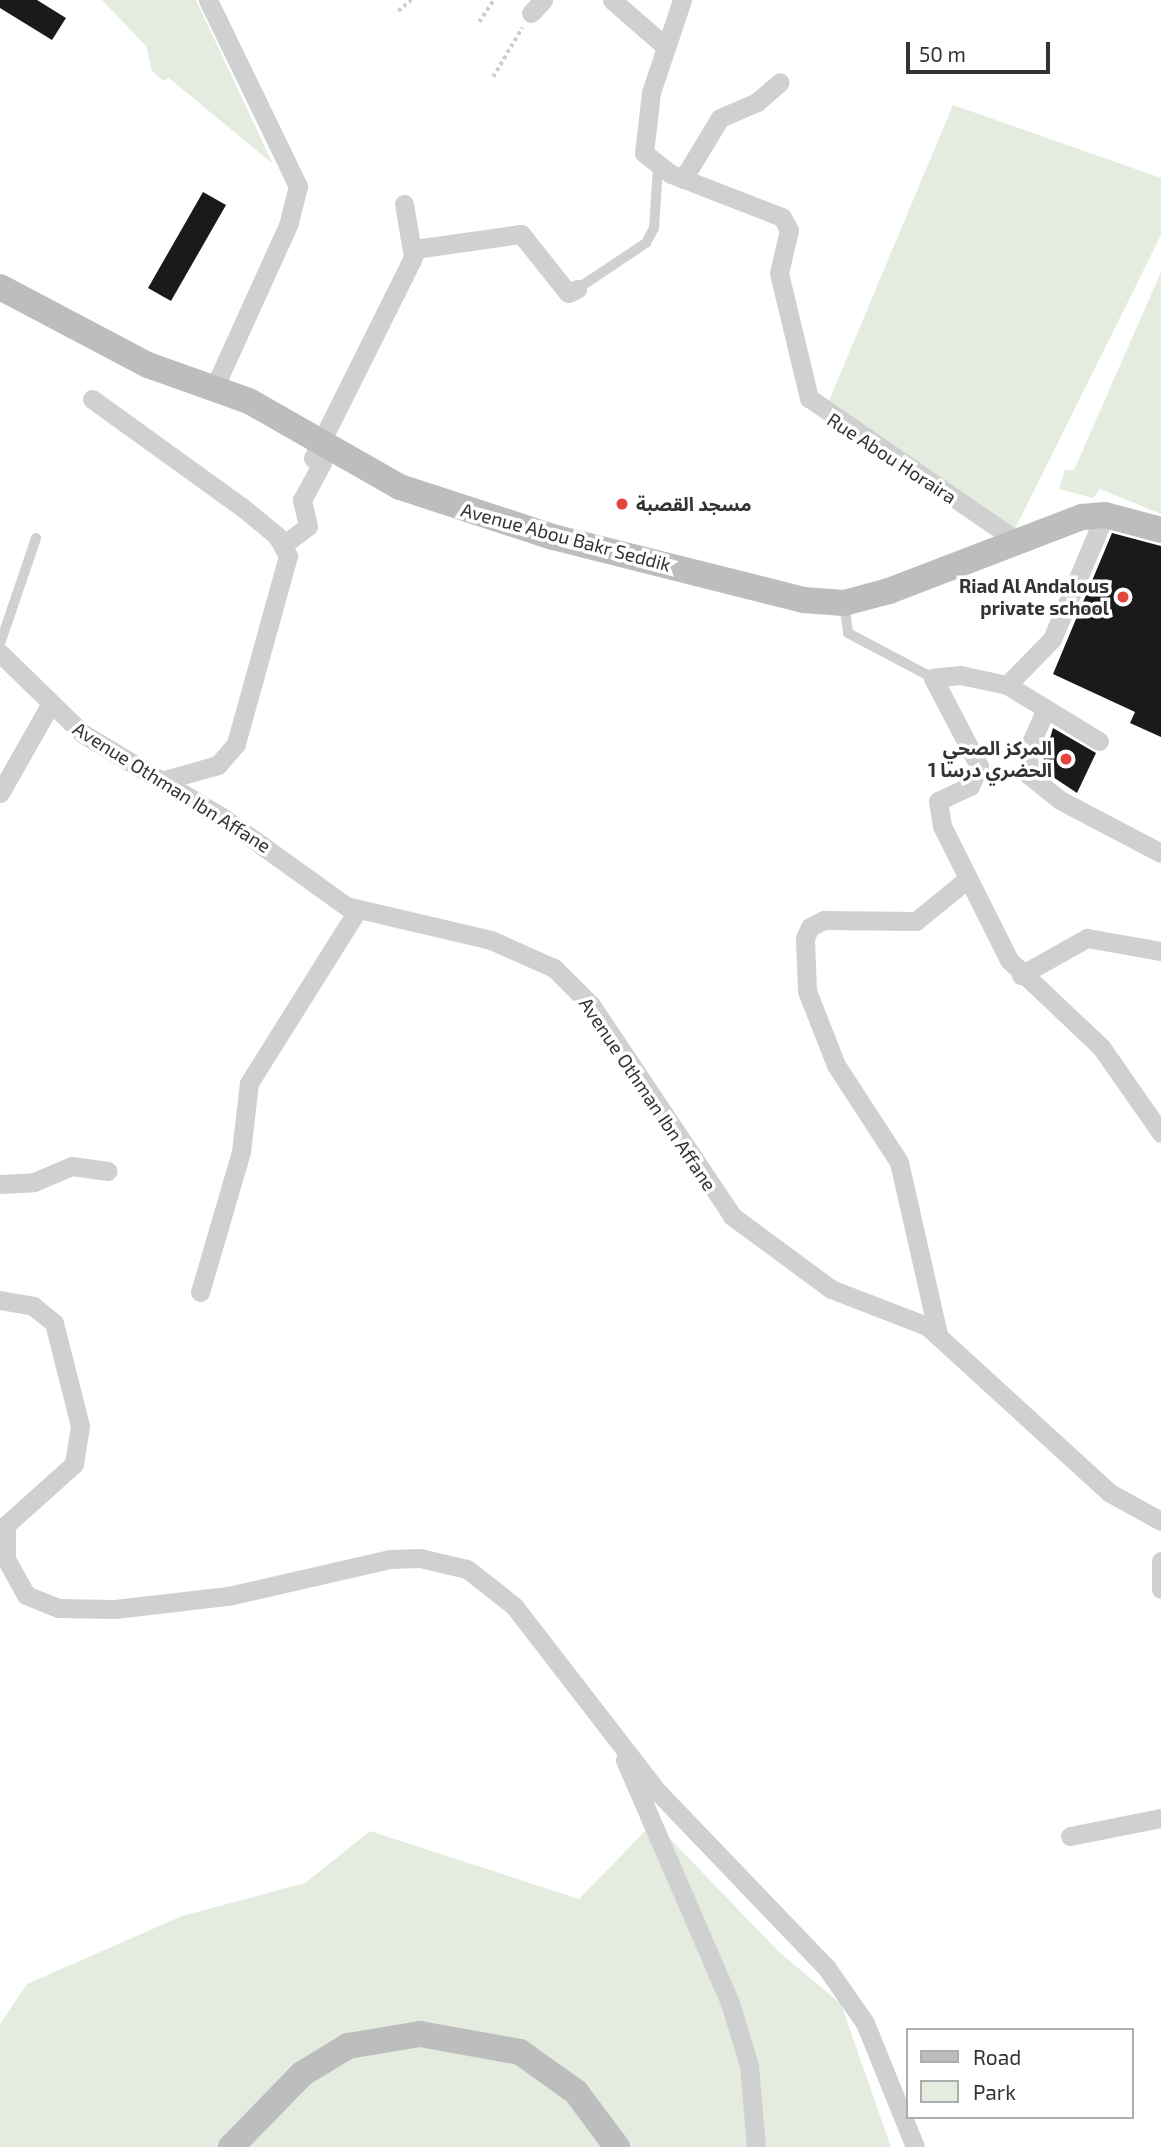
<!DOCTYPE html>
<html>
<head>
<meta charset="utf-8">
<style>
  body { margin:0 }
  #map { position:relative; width:1161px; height:2147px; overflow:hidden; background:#fff; font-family:"Exo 2","Noto Sans Arabic",sans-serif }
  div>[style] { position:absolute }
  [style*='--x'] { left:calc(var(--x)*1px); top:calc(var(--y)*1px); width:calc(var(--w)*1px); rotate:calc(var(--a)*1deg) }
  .green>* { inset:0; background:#e4ecdf }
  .building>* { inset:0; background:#1a1a1a }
  .path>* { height:3.5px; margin-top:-1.75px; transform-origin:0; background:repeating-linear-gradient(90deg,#cdcdcd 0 3.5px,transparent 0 7px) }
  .lane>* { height:10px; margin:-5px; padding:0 5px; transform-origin:5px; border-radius:5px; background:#d0d0d0 }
  .street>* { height:19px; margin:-9.5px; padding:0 9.5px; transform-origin:9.5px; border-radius:9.5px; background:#d0d0d0 }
  .secondary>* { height:26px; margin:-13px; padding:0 13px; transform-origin:13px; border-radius:13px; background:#bdbdbd }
  .dots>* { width:19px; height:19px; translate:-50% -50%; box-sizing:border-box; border:4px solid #fff; border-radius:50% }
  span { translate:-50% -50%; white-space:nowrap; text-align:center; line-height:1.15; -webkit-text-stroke:7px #fff; paint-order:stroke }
  .street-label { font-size:19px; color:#333 }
  .poi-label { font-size:19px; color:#333; font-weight:700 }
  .left { translate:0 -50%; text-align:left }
  .right { translate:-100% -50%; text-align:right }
  .legend { position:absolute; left:906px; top:2028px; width:228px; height:91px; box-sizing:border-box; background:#fff; border:2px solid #adadad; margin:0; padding:9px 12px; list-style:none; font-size:21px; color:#333 }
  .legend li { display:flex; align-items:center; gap:14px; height:35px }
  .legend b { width:35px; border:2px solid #adadad }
  .scale { position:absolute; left:906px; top:42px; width:144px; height:32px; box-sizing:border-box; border:4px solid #333; border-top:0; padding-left:9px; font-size:21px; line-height:24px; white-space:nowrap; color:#333; -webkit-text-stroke:5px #fff; paint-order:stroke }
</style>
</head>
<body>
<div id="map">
  <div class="green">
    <i style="clip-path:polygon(102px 0,196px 0,273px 164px,169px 78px,163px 81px,152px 71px,146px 46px)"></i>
    <i style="clip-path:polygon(953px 105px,1161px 178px,1161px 235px,1014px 531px,828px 403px)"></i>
    <i style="clip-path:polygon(1161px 272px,1161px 514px,1100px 489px,1093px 498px,1059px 489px,1065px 470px,1074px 470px)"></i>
    <i style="clip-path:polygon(654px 1822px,778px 1951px,841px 2004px,891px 2147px,0 2147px,0 2024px,27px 1984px,182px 1916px,305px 1883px,370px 1831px,579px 1899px)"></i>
  </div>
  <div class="building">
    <i style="clip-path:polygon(0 0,37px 0,66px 18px,52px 40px,0 8px)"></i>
    <i style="clip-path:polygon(203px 192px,226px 205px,171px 301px,148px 288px)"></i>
    <i style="clip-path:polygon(1112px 533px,1161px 546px,1161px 737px,1130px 723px,1135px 712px,1053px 674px)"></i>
    <i style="clip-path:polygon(1053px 728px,1096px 753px,1077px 793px,1041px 769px)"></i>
  </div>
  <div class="path">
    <i style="--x:398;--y:11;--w:17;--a:-40"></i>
    <i style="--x:479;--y:22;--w:27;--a:-56"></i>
    <i style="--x:493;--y:77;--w:57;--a:-59.4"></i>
  </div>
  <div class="lane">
    <i style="--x:577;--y:289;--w:83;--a:-33.7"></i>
    <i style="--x:646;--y:243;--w:17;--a:-62"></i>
    <i style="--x:654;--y:228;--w:60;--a:-86.2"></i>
    <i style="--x:844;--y:603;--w:30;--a:82"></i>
    <i style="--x:848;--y:633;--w:96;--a:27.9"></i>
    <i style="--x:0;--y:644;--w:112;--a:-71.2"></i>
  </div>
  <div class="street">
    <i style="--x:208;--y:0;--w:207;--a:64.2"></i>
    <i style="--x:298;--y:186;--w:38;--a:104"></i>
    <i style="--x:289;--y:223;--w:181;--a:114.4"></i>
    <i style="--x:612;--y:0;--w:72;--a:41"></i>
    <i style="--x:682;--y:0;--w:97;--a:108.6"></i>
    <i style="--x:651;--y:92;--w:61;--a:96.5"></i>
    <i style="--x:644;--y:153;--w:34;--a:38"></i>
    <i style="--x:671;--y:174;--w:119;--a:21.2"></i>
    <i style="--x:782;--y:217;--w:15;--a:62"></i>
    <i style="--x:789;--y:230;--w:44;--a:103.1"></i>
    <i style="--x:779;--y:273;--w:129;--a:76.5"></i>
    <i style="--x:809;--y:398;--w:247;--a:34.5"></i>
    <i style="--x:531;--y:13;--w:18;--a:-47"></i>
    <i style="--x:683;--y:179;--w:71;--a:-58.8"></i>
    <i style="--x:720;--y:118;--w:40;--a:-23.4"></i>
    <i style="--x:757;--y:102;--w:30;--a:-41"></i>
    <i style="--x:415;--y:249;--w:107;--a:-8.1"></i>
    <i style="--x:521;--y:234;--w:75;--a:51.5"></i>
    <i style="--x:568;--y:293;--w:10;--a:-24"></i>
    <i style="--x:92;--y:399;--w:185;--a:35.8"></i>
    <i style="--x:242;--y:507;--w:45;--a:39.6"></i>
    <i style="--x:277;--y:536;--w:23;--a:61"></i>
    <i style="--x:288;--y:556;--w:195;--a:105.5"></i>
    <i style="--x:236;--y:744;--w:28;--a:131"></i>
    <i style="--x:218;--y:765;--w:59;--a:164.3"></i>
    <i style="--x:283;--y:545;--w:31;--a:-37"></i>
    <i style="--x:308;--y:526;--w:27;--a:-103"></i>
    <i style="--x:302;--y:500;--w:42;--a:-61.6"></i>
    <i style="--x:322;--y:463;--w:10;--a:-151"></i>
    <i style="--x:313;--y:458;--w:225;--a:-63.5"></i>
    <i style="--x:413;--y:257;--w:54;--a:-99.6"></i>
    <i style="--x:0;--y:653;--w:115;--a:44.3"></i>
    <i style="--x:82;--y:733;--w:167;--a:31"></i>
    <i style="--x:225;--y:819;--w:149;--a:35.7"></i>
    <i style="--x:346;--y:906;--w:149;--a:13.2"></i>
    <i style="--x:491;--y:940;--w:69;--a:24"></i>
    <i style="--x:554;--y:968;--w:52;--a:45"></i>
    <i style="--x:591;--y:1005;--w:254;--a:56.2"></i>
    <i style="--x:732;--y:1216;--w:123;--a:36.4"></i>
    <i style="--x:831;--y:1289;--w:103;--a:21.1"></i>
    <i style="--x:927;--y:1326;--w:248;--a:42.4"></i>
    <i style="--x:1110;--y:1493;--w:58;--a:28.8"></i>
    <i style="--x:1007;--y:685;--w:48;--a:-168"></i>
    <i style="--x:960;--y:675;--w:27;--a:174"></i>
    <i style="--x:933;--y:678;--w:99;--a:62.4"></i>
    <i style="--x:979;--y:766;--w:22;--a:114"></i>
    <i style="--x:970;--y:786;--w:35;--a:155"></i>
    <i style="--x:938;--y:801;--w:25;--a:81"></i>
    <i style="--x:942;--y:826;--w:150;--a:63.4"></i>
    <i style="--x:1009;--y:960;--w:127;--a:43.4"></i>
    <i style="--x:1101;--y:1047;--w:105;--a:55.1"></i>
    <i style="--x:1046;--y:709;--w:44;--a:114.2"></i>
    <i style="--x:1028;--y:749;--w:26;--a:88"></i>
    <i style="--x:1029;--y:775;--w:40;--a:39"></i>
    <i style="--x:1060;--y:800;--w:114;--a:27.7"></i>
    <i style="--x:1099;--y:741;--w:108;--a:-148.7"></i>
    <i style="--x:1007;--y:685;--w:64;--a:-45.6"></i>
    <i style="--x:1052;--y:639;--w:135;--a:-66.9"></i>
    <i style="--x:0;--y:793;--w:101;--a:-60.4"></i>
    <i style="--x:1021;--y:975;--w:76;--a:-29.3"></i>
    <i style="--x:1087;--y:938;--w:75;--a:10"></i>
    <i style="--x:0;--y:1184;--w:34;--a:-3"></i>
    <i style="--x:34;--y:1182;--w:41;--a:-22.8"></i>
    <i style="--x:72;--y:1166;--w:36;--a:8"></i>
    <i style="--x:200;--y:1292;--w:146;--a:-73.7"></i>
    <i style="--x:241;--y:1152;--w:69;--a:-83.4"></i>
    <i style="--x:249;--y:1083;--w:203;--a:-57.9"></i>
    <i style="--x:0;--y:1300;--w:34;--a:10"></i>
    <i style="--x:33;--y:1306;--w:27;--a:39"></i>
    <i style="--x:54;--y:1323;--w:106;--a:75.8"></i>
    <i style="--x:80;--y:1426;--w:38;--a:99"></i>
    <i style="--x:74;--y:1464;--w:91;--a:138.1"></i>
    <i style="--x:6;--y:1525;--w:34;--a:90"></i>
    <i style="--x:6;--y:1559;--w:41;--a:60.9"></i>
    <i style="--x:26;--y:1595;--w:35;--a:22"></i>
    <i style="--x:58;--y:1608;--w:57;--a:1"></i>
    <i style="--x:115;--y:1609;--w:114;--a:-6.6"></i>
    <i style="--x:228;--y:1596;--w:165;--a:-12.9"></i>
    <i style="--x:389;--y:1559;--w:31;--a:-2"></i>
    <i style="--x:420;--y:1558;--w:48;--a:13.2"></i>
    <i style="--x:467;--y:1569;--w:60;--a:38.2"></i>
    <i style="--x:514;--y:1606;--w:235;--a:52.3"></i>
    <i style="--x:658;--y:1792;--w:243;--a:46.2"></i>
    <i style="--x:826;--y:1967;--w:68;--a:55.1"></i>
    <i style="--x:865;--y:2023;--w:134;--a:68"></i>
    <i style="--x:938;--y:1334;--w:176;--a:-102.8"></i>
    <i style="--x:899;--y:1162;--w:116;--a:-123"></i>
    <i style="--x:836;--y:1065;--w:79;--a:-111.4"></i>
    <i style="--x:807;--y:991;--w:53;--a:-92.2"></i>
    <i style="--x:805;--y:938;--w:12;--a:-66"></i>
    <i style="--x:810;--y:927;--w:16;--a:-27"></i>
    <i style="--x:824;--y:920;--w:92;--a:0.6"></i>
    <i style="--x:916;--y:921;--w:63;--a:-39.2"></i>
    <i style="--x:1161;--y:1561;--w:28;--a:90"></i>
    <i style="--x:625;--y:1760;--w:265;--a:66.6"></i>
    <i style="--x:730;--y:2003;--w:65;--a:73"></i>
    <i style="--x:749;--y:2065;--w:82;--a:85.1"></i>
    <i style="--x:1070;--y:1836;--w:93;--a:-11.2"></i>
  </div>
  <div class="secondary">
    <i style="--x:0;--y:287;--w:167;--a:27.8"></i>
    <i style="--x:148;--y:365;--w:107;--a:19.6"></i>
    <i style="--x:249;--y:401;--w:174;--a:29.7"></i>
    <i style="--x:400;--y:487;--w:161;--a:18.1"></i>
    <i style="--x:553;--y:537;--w:259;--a:14.1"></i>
    <i style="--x:804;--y:600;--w:40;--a:4.3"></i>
    <i style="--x:844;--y:603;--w:47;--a:-14.9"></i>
    <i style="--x:889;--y:591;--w:207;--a:-21"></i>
    <i style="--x:1082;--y:517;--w:23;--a:-5"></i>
    <i style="--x:1105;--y:515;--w:58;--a:15"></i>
    <i style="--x:231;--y:2147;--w:102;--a:-45.8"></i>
    <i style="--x:302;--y:2074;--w:54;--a:-31.3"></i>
    <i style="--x:348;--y:2046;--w:73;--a:-9.5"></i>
    <i style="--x:420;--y:2034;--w:102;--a:10.2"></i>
    <i style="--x:520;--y:2052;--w:69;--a:35.5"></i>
    <i style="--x:576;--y:2092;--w:69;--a:53.3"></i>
  </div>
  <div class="dots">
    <i style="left:622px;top:504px;background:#e4443a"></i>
    <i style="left:1123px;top:597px;background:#e4443a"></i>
    <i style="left:1066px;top:759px;background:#e4443a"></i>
  </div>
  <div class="street-label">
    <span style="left:892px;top:458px;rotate:33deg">Rue Abou Horaira</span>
    <span style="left:566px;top:537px;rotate:15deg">Avenue Abou Bakr Seddik</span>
    <span style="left:172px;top:787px;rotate:32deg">Avenue Othman Ibn Affane</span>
    <span style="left:648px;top:1094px;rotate:56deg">Avenue Othman Ibn Affane</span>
  </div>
  <div class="poi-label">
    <span class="left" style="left:636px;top:504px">مسجد القصبة</span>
    <span class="right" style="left:1109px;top:597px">Riad Al Andalous<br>private school</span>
    <span class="right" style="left:1052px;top:759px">المركز الصحي<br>الحضري درسا 1</span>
  </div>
  <ul class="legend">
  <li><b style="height:9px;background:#bdbdbd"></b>Road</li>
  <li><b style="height:19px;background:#e4ecdf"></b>Park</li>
  </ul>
  <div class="scale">50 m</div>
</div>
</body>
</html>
